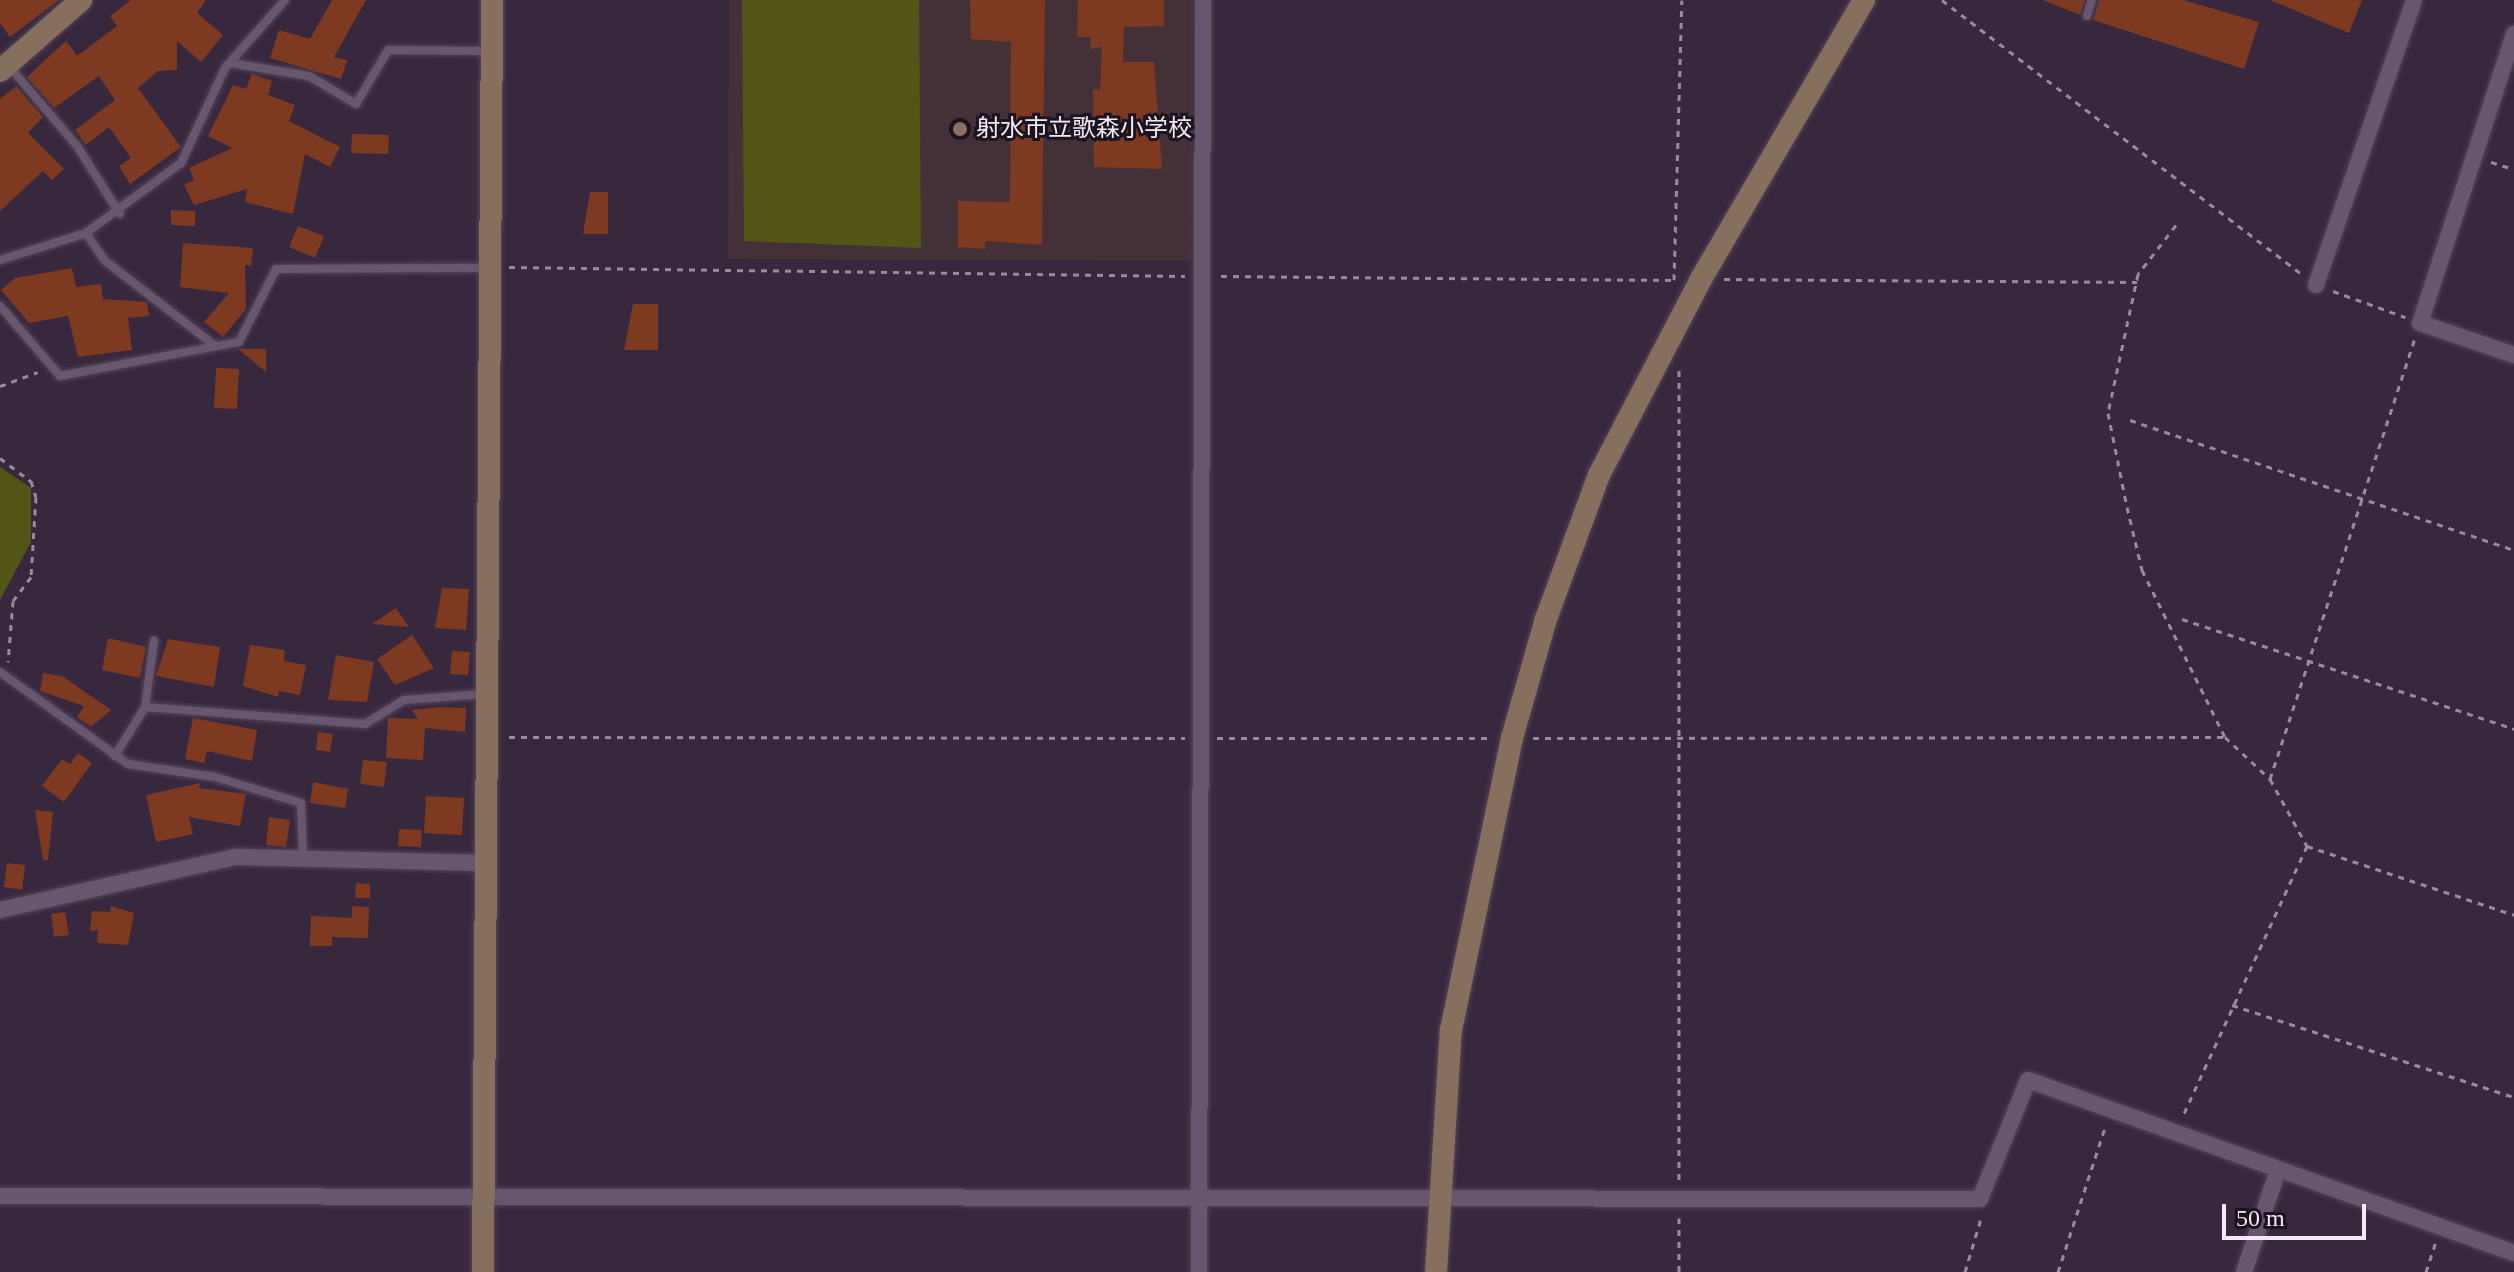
<!DOCTYPE html>
<html>
<head>
<meta charset="utf-8">
<style>
  body { margin:0 }
  #map { position:relative; width:2514px; height:1272px; overflow:hidden; background:#38283e; font-family:"Times New Roman","Noto Sans JP",serif }
  div>[style] { position:absolute }
  [style*='--x'] { left:calc(var(--x)*1px); top:calc(var(--y)*1px); width:calc(var(--w)*1px); rotate:calc(var(--a)*1deg) }
  .education>* { inset:0; background:#443138 }
  .green>* { inset:0; background:#525515 }
  .building>* { inset:0; background:#7e3921 }
  .path>* { height:3px; margin-top:-1.5px; transform-origin:0; background:repeating-linear-gradient(90deg,#988b9d 0 6px,transparent 0 12px) }
  .roads { filter:drop-shadow(0 0 2px #524557) drop-shadow(0 0 2px #524557) }
  .lane>* { height:8px; margin:-4px; padding:0 4px; transform-origin:4px; border-radius:4px; background:#68566e }
  .street>* { height:16px; margin:-8px; padding:0 8px; transform-origin:8px; border-radius:8px; background:#68566e }
  .secondary>* { height:22px; margin:-11px; padding:0 11px; transform-origin:11px; border-radius:11px; background:#876f5d }
  .dots>* { width:22px; height:22px; translate:-50% -50%; box-sizing:border-box; border:4px solid #1b141e; border-radius:50% }
  span { translate:-50% -50%; white-space:nowrap; text-align:center; line-height:1.15; -webkit-text-stroke:6px #1b141e; paint-order:stroke }
  .poi-label { font-size:24px; color:#f3e9f7 }
  .left { translate:0 -50%; text-align:left }
  .scale { position:absolute; left:2222px; top:1204px; width:144px; height:36px; box-sizing:border-box; border:4px solid #f3e9f7; border-top:0; padding-left:10px; font-size:24px; line-height:28px; white-space:nowrap; color:#f3e9f7; -webkit-text-stroke:6px #1b141e; paint-order:stroke }
</style>
</head>
<body>
<div id="map">
  <div class="education">
    <i style="clip-path:polygon(729px 0,1193px 0,1191px 261px,728px 259px)"></i>
  </div>
  <div class="green">
    <i style="clip-path:polygon(742px 0,919px 0,921px 248px,744px 241px)"></i>
    <i style="clip-path:polygon(0 467px,31px 488px,31px 542px,0 600px)"></i>
  </div>
  <div class="building">
    <i style="clip-path:polygon(0 0,59px 0,10px 37px,0 23px)"></i>
    <i style="clip-path:polygon(131px 0,206px 0,197px 13px,223px 35px,201px 62px,177px 41px,177px 70px,158px 71px,138px 88px,181px 147px,130px 184px,119px 166px,131px 158px,109px 127px,86px 145px,75px 130px,115px 100px,99px 76px,54px 108px,27px 77px,66px 41px,77px 56px,117px 26px,110px 16px)"></i>
    <i style="clip-path:polygon(332px 0,366px 0,334px 57px,347px 60px,341px 79px,270px 58px,279px 30px,310px 39px)"></i>
    <i style="clip-path:polygon(970px 0,1045px 0,1042px 245px,985px 241px,985px 249px,958px 247px,958px 201px,1010px 202px,1011px 42px,971px 39px)"></i>
    <i style="clip-path:polygon(1078px 0,1164px 0,1164px 26px,1124px 27px,1123px 62px,1154px 62px,1162px 169px,1094px 167px,1093px 89px,1100px 90px,1102px 47px,1090px 49px,1091px 37px,1077px 37px)"></i>
    <i style="clip-path:polygon(2043px 0,2085px 0,2080px 15px)"></i>
    <i style="clip-path:polygon(2099px 0,2183px 0,2259px 22px,2244px 69px,2093px 20px)"></i>
    <i style="clip-path:polygon(2270px 0,2362px 0,2349px 33px)"></i>
    <i style="clip-path:polygon(252px 74px,272px 81px,268px 95px,295px 105px,289px 121px,340px 147px,330px 167px,305px 154px,293px 214px,245px 202px,247px 189px,194px 205px,184px 185px,194px 180px,189px 168px,232px 148px,208px 136px,233px 85px,246px 89px)"></i>
    <i style="clip-path:polygon(16px 86px,43px 117px,28px 133px,64px 169px,52px 180px,43px 171px,0 211px,0 99px)"></i>
    <i style="clip-path:polygon(352px 134px,389px 135px,388px 154px,351px 153px)"></i>
    <i style="clip-path:polygon(590px 192px,608px 192px,608px 234px,583px 234px)"></i>
    <i style="clip-path:polygon(171px 210px,195px 211px,195px 226px,171px 225px)"></i>
    <i style="clip-path:polygon(298px 226px,324px 236px,315px 258px,289px 247px)"></i>
    <i style="clip-path:polygon(183px 243px,253px 248px,251px 266px,245px 265px,246px 309px,223px 337px,204px 322px,229px 293px,180px 287px)"></i>
    <i style="clip-path:polygon(72px 268px,76px 287px,101px 284px,103px 299px,147px 302px,149px 316px,128px 318px,132px 350px,78px 357px,68px 316px,29px 323px,1px 290px,15px 278px)"></i>
    <i style="clip-path:polygon(633px 304px,658px 304px,658px 350px,624px 350px)"></i>
    <i style="clip-path:polygon(238px 349px,266px 349px,266px 372px)"></i>
    <i style="clip-path:polygon(216px 368px,239px 369px,237px 409px,214px 408px)"></i>
    <i style="clip-path:polygon(442px 588px,469px 589px,466px 630px,435px 628px)"></i>
    <i style="clip-path:polygon(396px 608px,409px 627px,372px 624px)"></i>
    <i style="clip-path:polygon(412px 635px,434px 668px,395px 685px,377px 659px)"></i>
    <i style="clip-path:polygon(108px 638px,146px 647px,140px 678px,102px 670px)"></i>
    <i style="clip-path:polygon(168px 639px,220px 647px,214px 687px,156px 676px)"></i>
    <i style="clip-path:polygon(250px 645px,285px 650px,284px 661px,306px 665px,300px 695px,279px 691px,278px 697px,243px 686px)"></i>
    <i style="clip-path:polygon(452px 651px,470px 652px,468px 675px,450px 674px)"></i>
    <i style="clip-path:polygon(336px 655px,374px 662px,367px 702px,328px 700px)"></i>
    <i style="clip-path:polygon(43px 673px,62px 676px,111px 710px,91px 727px,77px 717px,84px 706px,40px 691px)"></i>
    <i style="clip-path:polygon(441px 707px,466px 708px,465px 732px,425px 728px,423px 760px,386px 758px,388px 718px,418px 719px,412px 710px)"></i>
    <i style="clip-path:polygon(193px 718px,257px 730px,252px 761px,207px 751px,204px 763px,185px 759px)"></i>
    <i style="clip-path:polygon(318px 732px,333px 734px,330px 752px,316px 750px)"></i>
    <i style="clip-path:polygon(78px 753px,92px 763px,64px 802px,42px 786px,62px 759px,70px 764px)"></i>
    <i style="clip-path:polygon(363px 760px,387px 762px,384px 787px,360px 784px)"></i>
    <i style="clip-path:polygon(313px 782px,348px 789px,345px 808px,310px 803px)"></i>
    <i style="clip-path:polygon(200px 783px,199px 788px,246px 794px,240px 826px,189px 817px,193px 834px,156px 842px,146px 795px)"></i>
    <i style="clip-path:polygon(426px 796px,464px 798px,462px 835px,424px 833px)"></i>
    <i style="clip-path:polygon(35px 810px,53px 812px,48px 860px,43px 860px)"></i>
    <i style="clip-path:polygon(269px 817px,290px 820px,286px 847px,266px 845px)"></i>
    <i style="clip-path:polygon(399px 829px,422px 830px,421px 847px,398px 846px)"></i>
    <i style="clip-path:polygon(7px 863px,25px 865px,22px 890px,4px 887px)"></i>
    <i style="clip-path:polygon(356px 883px,370px 884px,370px 898px,355px 898px)"></i>
    <i style="clip-path:polygon(111px 906px,134px 913px,128px 945px,97px 943px,98px 930px,90px 931px,92px 911px,110px 912px)"></i>
    <i style="clip-path:polygon(352px 906px,369px 907px,368px 938px,332px 937px,332px 946px,310px 946px,311px 916px,352px 918px)"></i>
    <i style="clip-path:polygon(65px 912px,69px 935px,54px 937px,51px 914px)"></i>
  </div>
  <div class="path">
    <i style="--x:1942;--y:0;--w:452;--a:37.3"></i>
    <i style="--x:2491;--y:162;--w:24;--a:17"></i>
    <i style="--x:2176;--y:225;--w:62;--a:127.8"></i>
    <i style="--x:2138;--y:274;--w:142;--a:102.2"></i>
    <i style="--x:2108;--y:413;--w:96;--a:78.6"></i>
    <i style="--x:2127;--y:507;--w:65;--a:76.6"></i>
    <i style="--x:2142;--y:570;--w:186;--a:63.6"></i>
    <i style="--x:2225;--y:737;--w:62;--a:43"></i>
    <i style="--x:2270;--y:779;--w:77;--a:61.1"></i>
    <i style="--x:2307;--y:846;--w:297;--a:114.7"></i>
    <i style="--x:509;--y:267;--w:676;--a:0.76"></i>
    <i style="--x:1221;--y:276;--w:456;--a:0.5"></i>
    <i style="--x:1724;--y:279;--w:413;--a:0.4"></i>
    <i style="--x:1674;--y:280;--w:280;--a:-88.4"></i>
    <i style="--x:2333;--y:291;--w:77;--a:19.9"></i>
    <i style="--x:1679;--y:370;--w:812;--a:90"></i>
    <i style="--x:0;--y:386;--w:40;--a:-20.2"></i>
    <i style="--x:2130;--y:420;--w:405;--a:18.7"></i>
    <i style="--x:0;--y:458;--w:39;--a:37"></i>
    <i style="--x:31;--y:481;--w:17;--a:73"></i>
    <i style="--x:36;--y:497;--w:80;--a:93.6"></i>
    <i style="--x:31;--y:577;--w:30;--a:127"></i>
    <i style="--x:13;--y:601;--w:61;--a:94.7"></i>
    <i style="--x:2182;--y:619;--w:350;--a:18.3"></i>
    <i style="--x:509;--y:737;--w:676;--a:0.08"></i>
    <i style="--x:1217;--y:738;--w:276;--a:0"></i>
    <i style="--x:1533;--y:738;--w:692;--a:-0.08"></i>
    <i style="--x:2270;--y:779;--w:464;--a:-71.8"></i>
    <i style="--x:2307;--y:846;--w:218;--a:18.4"></i>
    <i style="--x:2232;--y:1005;--w:297;--a:18.1"></i>
    <i style="--x:1679;--y:1272;--w:54;--a:-90"></i>
    <i style="--x:1965;--y:1272;--w:59;--a:-73.4"></i>
    <i style="--x:2058;--y:1272;--w:152;--a:-72"></i>
    <i style="--x:2426;--y:1272;--w:32;--a:-72"></i>
  </div>
  <div class="roads">
    <div class="lane">
      <i style="--x:2087;--y:16;--w:17;--a:-73"></i>
      <i style="--x:230;--y:63;--w:80;--a:9.3"></i>
      <i style="--x:309;--y:76;--w:55;--a:30.8"></i>
      <i style="--x:356;--y:104;--w:63;--a:-59.3"></i>
      <i style="--x:388;--y:50;--w:103;--a:0.6"></i>
      <i style="--x:8;--y:65;--w:106;--a:49.6"></i>
      <i style="--x:77;--y:146;--w:80;--a:57.7"></i>
      <i style="--x:86;--y:233;--w:32;--a:56"></i>
      <i style="--x:104;--y:260;--w:139;--a:37.7"></i>
      <i style="--x:0;--y:260;--w:90;--a:-17.4"></i>
      <i style="--x:86;--y:233;--w:118;--a:-36.4"></i>
      <i style="--x:181;--y:163;--w:105;--a:-65.1"></i>
      <i style="--x:225;--y:68;--w:91;--a:-48.6"></i>
      <i style="--x:0;--y:306;--w:92;--a:49.4"></i>
      <i style="--x:60;--y:376;--w:182;--a:-10.8"></i>
      <i style="--x:239;--y:342;--w:82;--a:-63.1"></i>
      <i style="--x:276;--y:269;--w:212;--a:-0.3"></i>
      <i style="--x:0;--y:672;--w:158;--a:35.7"></i>
      <i style="--x:128;--y:764;--w:88;--a:8.5"></i>
      <i style="--x:215;--y:777;--w:90;--a:16.8"></i>
      <i style="--x:301;--y:803;--w:55;--a:87.9"></i>
      <i style="--x:145;--y:707;--w:221;--a:4.4"></i>
      <i style="--x:365;--y:724;--w:46;--a:-31.6"></i>
      <i style="--x:404;--y:700;--w:80;--a:-4.3"></i>
      <i style="--x:115;--y:756;--w:57;--a:-58.5"></i>
      <i style="--x:145;--y:707;--w:67;--a:-82.2"></i>
    </div>
    <div class="street">
      <i style="--x:2514;--y:34;--w:304;--a:108"></i>
      <i style="--x:2420;--y:323;--w:99;--a:18.8"></i>
      <i style="--x:2316;--y:285;--w:301;--a:-71"></i>
      <i style="--x:0;--y:910;--w:241;--a:-12.7"></i>
      <i style="--x:235;--y:857;--w:252;--a:1.4"></i>
      <i style="--x:0;--y:1196;--w:1980;--a:0.09"></i>
      <i style="--x:1980;--y:1199;--w:128;--a:-68"></i>
      <i style="--x:2028;--y:1080;--w:516;--a:19.59"></i>
      <i style="--x:1199;--y:1272;--w:1272;--a:-89.82"></i>
      <i style="--x:2244;--y:1272;--w:104;--a:-71.6"></i>
    </div>
    <div class="secondary">
      <i style="--x:0;--y:71;--w:108;--a:-41.2"></i>
      <i style="--x:483;--y:1272;--w:1272;--a:-89.59"></i>
      <i style="--x:1436;--y:1272;--w:242;--a:-86.5"></i>
      <i style="--x:1451;--y:1030;--w:298;--a:-78.2"></i>
      <i style="--x:1512;--y:738;--w:124;--a:-74.1"></i>
      <i style="--x:1546;--y:619;--w:153;--a:-69.8"></i>
      <i style="--x:1599;--y:475;--w:221;--a:-62.5"></i>
      <i style="--x:1701;--y:279;--w:323;--a:-59.7"></i>
    </div>
  </div>
  <div class="dots">
    <i style="left:960px;top:129px;background:#8d6e63"></i>
  </div>
  <div class="poi-label">
    <span class="left" style="left:976px;top:129px">射水市立歌森小学校</span>
  </div>
  <div class="scale">50 m</div>
</div>
</body>
</html>
